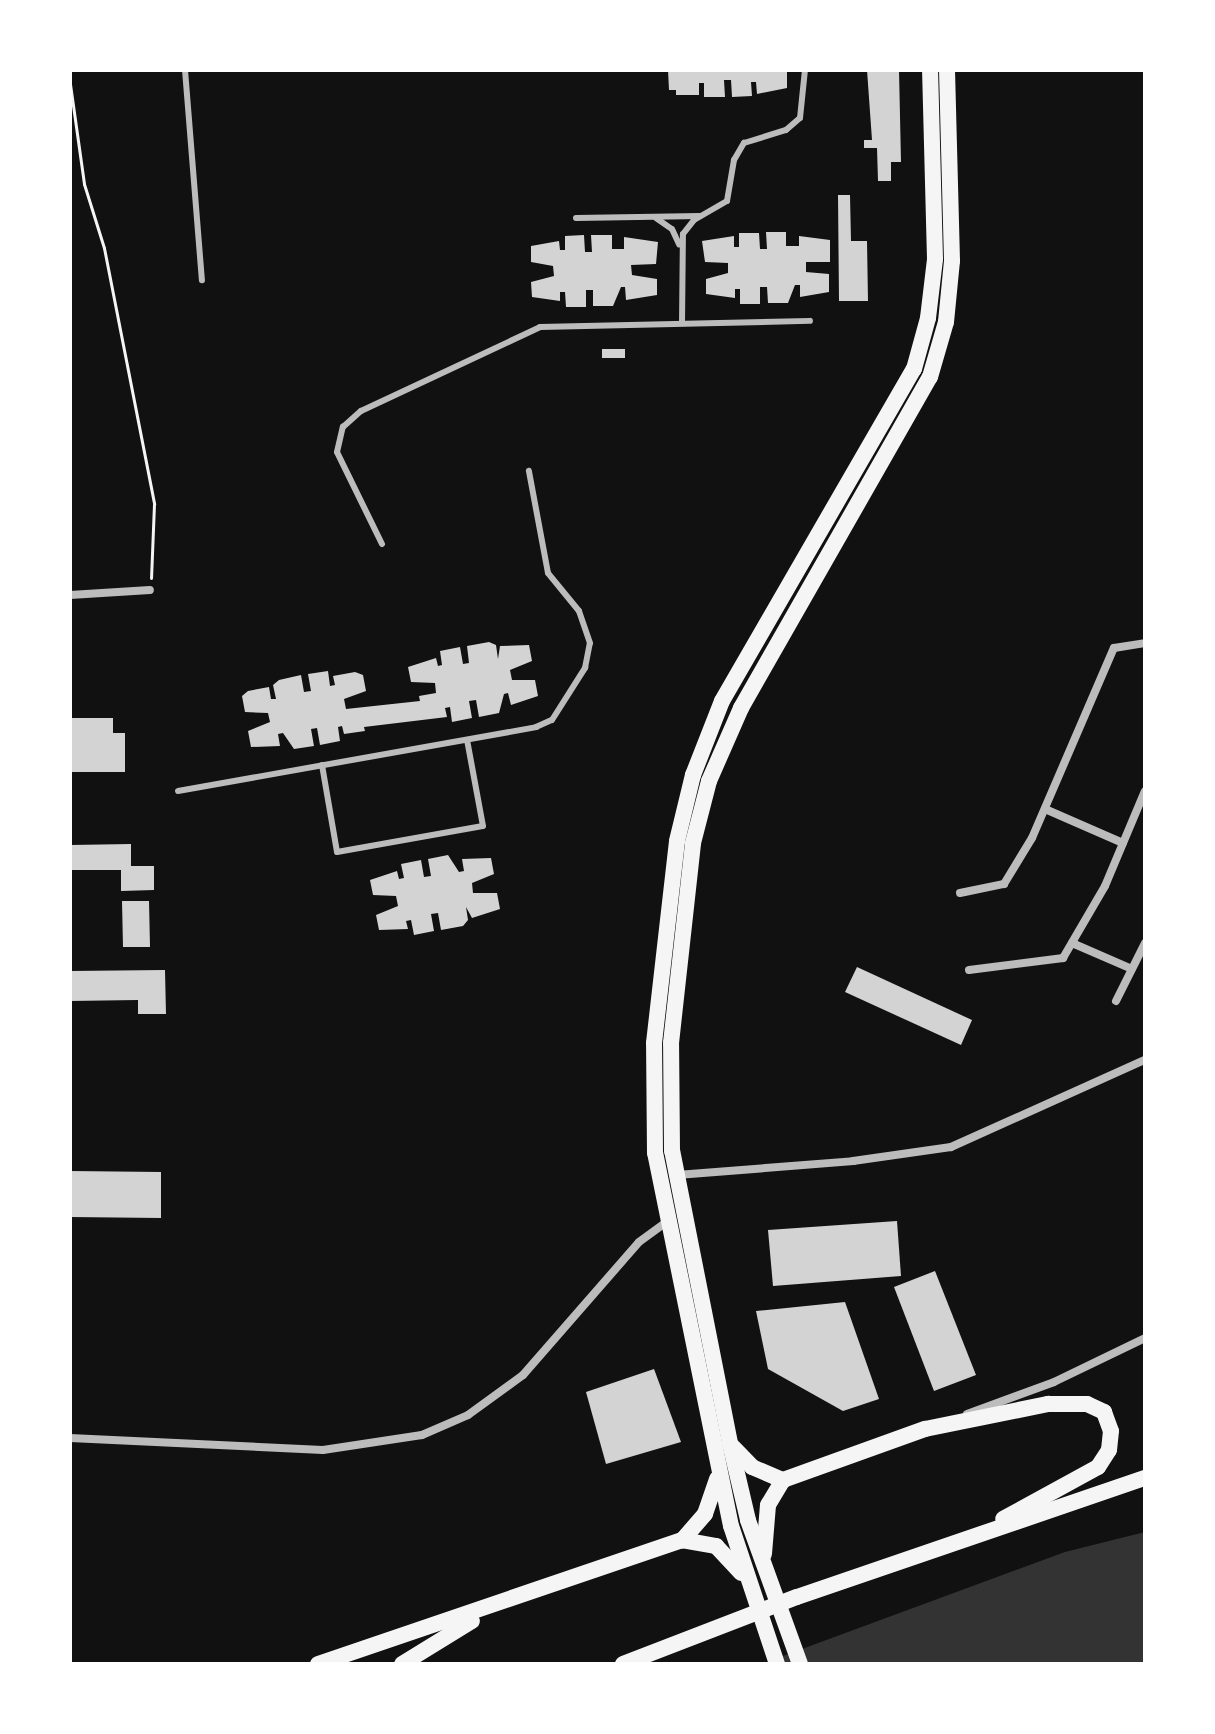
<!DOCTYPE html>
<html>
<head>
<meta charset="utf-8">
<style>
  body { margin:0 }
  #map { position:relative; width:1215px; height:1734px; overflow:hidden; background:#111; font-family:Roboto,sans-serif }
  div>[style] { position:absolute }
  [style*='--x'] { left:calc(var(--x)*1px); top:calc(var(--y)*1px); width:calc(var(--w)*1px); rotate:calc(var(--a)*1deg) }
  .water>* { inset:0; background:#333 }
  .building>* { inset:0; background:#d3d3d3 }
  .path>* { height:3px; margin:-1.5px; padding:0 1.5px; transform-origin:1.5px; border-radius:1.5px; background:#f5f5f5 }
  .service>* { height:6px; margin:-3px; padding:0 3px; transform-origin:3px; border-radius:3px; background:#bcbcbc }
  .minor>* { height:8px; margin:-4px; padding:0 4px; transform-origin:4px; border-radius:4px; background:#bcbcbc }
  .secondary>* { height:16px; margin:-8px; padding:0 8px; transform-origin:8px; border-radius:8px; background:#f5f5f5 }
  span { translate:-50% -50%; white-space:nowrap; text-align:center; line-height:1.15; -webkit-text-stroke:6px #fff; paint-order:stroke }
  .frame { position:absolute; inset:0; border:72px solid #fff; pointer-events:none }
</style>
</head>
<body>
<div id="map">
  <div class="water">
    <i style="clip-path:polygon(1145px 1532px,1145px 1664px,761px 1664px,1065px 1552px)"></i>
  </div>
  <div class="building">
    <i style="clip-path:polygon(668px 70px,787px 70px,787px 88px,757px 94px,756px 82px,751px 82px,752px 96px,732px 97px,731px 80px,724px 80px,725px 97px,704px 97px,704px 83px,699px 83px,699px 95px,676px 95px,676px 90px,669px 90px)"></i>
    <i style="clip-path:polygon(867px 70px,899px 70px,901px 162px,891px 162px,891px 181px,878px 181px,877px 148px,864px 148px,864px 140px,872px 140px)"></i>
    <i style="clip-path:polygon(838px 195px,850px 195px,851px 241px,867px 241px,868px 301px,839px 301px)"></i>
    <i style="clip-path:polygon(766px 232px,786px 232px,786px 246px,799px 246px,799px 236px,830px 240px,830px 262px,806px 262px,806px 272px,829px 274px,829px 292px,800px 297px,800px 285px,795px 285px,788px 303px,768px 303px,767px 287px,760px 287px,760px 304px,740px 304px,740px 289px,735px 289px,735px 298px,706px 294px,706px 279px,728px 273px,728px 263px,705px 262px,702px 241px,734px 236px,734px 247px,739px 247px,739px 233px,759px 233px,760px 249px,767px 249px)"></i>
    <i style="clip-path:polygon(584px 235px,585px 252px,592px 252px,591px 235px,612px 235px,612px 249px,624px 249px,624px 237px,658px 242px,656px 264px,631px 265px,632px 275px,657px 279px,657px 295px,626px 300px,625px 287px,621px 287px,613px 306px,593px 306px,593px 290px,586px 290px,586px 307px,566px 307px,565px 292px,560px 292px,560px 301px,532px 297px,531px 282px,554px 276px,553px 266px,531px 262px,531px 246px,559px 241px,560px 250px,565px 250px,565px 236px)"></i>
    <i style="clip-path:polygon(602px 349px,625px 349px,625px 358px,602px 358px)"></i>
    <i style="clip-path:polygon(489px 642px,496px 645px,498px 659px,500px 646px,529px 645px,532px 661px,510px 670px,512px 680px,535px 680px,538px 696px,511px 705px,508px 693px,504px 694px,499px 713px,479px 717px,476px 700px,469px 701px,472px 718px,452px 722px,450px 707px,445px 708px,447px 717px,364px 727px,365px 731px,344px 734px,342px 726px,338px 727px,340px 741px,320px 745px,317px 728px,311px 729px,314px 746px,294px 749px,283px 733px,278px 734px,280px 746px,251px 747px,248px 731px,270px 722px,268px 713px,245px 712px,242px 696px,248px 691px,269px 687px,271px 699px,276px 699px,273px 685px,279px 680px,301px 675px,304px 692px,311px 691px,308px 674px,328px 671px,330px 686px,335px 685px,333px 676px,355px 672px,363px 675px,366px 691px,344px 699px,346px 709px,420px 701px,419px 696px,436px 693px,435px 683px,411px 682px,408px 667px,436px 658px,438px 666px,442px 665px,440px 651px,460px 647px,463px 664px,469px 663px,467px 646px)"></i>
    <i style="clip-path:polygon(70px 718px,113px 718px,113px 733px,125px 733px,125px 772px,70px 772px)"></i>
    <i style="clip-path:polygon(131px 844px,131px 866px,154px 866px,154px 890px,121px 891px,121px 870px,70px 870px,70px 845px)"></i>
    <i style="clip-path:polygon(448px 855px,459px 872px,464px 871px,462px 859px,491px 858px,494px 874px,472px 883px,473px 893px,497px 893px,500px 909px,472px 918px,466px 907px,468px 920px,463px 926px,441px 930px,438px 913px,431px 914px,434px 931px,414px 935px,411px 920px,406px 921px,408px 929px,379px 930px,376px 915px,398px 906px,396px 896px,373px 895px,370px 880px,397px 871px,399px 879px,404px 878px,401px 864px,421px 860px,424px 877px,431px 876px,428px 859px)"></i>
    <i style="clip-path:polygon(122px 901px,149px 901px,150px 947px,123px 947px)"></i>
    <i style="clip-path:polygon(857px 967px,972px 1020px,961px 1045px,845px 992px)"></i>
    <i style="clip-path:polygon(165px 970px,166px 1014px,138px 1014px,138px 1000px,70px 1001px,70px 971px)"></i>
    <i style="clip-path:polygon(70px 1171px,161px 1172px,161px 1218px,70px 1217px)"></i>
    <i style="clip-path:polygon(897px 1221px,901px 1276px,773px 1286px,768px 1230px)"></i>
    <i style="clip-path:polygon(935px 1271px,976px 1375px,934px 1391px,894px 1287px)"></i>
    <i style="clip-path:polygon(845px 1302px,879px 1399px,843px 1411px,768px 1369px,756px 1311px)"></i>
    <i style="clip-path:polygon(654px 1369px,681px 1442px,606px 1464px,586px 1392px)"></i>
  </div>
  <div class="path">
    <i style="--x:70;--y:84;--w:101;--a:82"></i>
    <i style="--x:84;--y:184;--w:67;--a:72.6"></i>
    <i style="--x:104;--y:248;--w:261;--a:78.9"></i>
    <i style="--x:154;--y:504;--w:74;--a:92.3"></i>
  </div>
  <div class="service">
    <i style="--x:185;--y:70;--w:211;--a:85.4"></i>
    <i style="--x:576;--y:218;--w:124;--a:-0.9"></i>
    <i style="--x:656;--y:218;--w:19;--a:35"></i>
    <i style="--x:672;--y:229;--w:17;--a:65"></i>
    <i style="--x:682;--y:323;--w:89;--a:-89.4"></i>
    <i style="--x:683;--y:234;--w:18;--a:-52"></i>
    <i style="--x:694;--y:220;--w:38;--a:-30"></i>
    <i style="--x:727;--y:201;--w:42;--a:-80.3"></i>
    <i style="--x:734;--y:160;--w:20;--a:-60"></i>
    <i style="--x:744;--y:143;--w:44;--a:-17.2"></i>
    <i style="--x:786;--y:130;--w:18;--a:-41"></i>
    <i style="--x:800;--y:118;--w:48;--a:-84.1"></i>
    <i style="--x:382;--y:544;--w:102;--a:-116.1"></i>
    <i style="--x:337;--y:452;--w:26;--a:-77"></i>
    <i style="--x:343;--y:427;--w:24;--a:-42"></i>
    <i style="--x:361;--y:411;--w:198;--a:-25.1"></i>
    <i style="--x:540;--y:327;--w:270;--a:-1.3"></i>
    <i style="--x:322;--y:765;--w:88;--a:80.2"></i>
    <i style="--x:337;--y:852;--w:148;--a:-10.1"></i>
    <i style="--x:483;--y:826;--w:87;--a:-100.5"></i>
    <i style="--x:178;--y:791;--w:364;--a:-10.1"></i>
    <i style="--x:536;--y:727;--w:17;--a:-24"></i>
    <i style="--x:552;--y:720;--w:62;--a:-57.6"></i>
    <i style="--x:585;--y:668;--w:25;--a:-79"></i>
    <i style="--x:590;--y:643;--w:34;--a:-109"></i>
    <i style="--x:579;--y:611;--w:49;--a:-129.2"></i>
    <i style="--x:548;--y:573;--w:104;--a:-100.6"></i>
  </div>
  <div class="minor">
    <i style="--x:70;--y:595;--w:80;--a:-3.6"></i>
    <i style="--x:1045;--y:809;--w:85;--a:23.6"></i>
    <i style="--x:960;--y:893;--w:45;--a:-11.6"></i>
    <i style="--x:1004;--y:884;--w:54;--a:-58.7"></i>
    <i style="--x:1032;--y:838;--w:207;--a:-66.7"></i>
    <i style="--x:1114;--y:648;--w:31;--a:-9"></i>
    <i style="--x:1072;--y:943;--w:65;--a:23.4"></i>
    <i style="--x:969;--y:970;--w:95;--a:-7.3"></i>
    <i style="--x:1063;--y:958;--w:83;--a:-59.7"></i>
    <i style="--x:1105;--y:886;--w:103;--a:-67.2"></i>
    <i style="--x:1116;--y:1001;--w:65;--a:-63.4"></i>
    <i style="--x:677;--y:1175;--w:177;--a:-4.5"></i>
    <i style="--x:853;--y:1161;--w:99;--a:-8.1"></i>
    <i style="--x:951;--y:1147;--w:213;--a:-24.2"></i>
    <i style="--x:967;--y:1414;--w:93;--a:-20.2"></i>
    <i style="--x:1054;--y:1382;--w:101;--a:-25.8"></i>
    <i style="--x:70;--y:1438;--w:253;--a:2.7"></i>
    <i style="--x:323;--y:1450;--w:100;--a:-8.6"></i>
    <i style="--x:422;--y:1435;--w:50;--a:-23.5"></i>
    <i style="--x:468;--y:1415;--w:68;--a:-36"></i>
    <i style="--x:523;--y:1375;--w:176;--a:-48.9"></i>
    <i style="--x:639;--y:1242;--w:36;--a:-36"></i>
  </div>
  <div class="secondary">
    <i style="--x:733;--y:1447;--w:28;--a:46"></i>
    <i style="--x:752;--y:1467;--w:34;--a:23"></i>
    <i style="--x:783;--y:1480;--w:29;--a:121"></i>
    <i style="--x:768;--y:1505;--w:49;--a:94.7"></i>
    <i style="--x:717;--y:1479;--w:37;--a:109"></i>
    <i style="--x:705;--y:1514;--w:35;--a:131"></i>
    <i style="--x:682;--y:1540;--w:35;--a:10"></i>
    <i style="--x:716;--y:1546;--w:37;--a:47"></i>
    <i style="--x:783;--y:1480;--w:151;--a:-19.8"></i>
    <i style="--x:925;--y:1429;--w:126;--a:-11.5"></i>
    <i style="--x:1048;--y:1404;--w:39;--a:0"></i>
    <i style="--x:1087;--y:1404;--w:19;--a:25"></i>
    <i style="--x:1104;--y:1412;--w:20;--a:70"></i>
    <i style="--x:1111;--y:1431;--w:19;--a:96"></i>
    <i style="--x:1109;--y:1450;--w:20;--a:123"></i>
    <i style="--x:1098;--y:1467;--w:108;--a:151.3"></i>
    <i style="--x:318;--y:1664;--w:385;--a:-18.8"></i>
    <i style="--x:402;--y:1664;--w:82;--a:-31.6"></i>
    <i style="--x:623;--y:1664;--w:186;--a:-21.1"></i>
    <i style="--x:797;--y:1597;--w:368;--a:-18.9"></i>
    <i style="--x:777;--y:1664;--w:145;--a:-108.4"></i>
    <i style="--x:731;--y:1526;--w:381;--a:-101.5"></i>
    <i style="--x:655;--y:1153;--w:110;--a:-90.5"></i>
    <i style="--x:654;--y:1043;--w:203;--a:-83.5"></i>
    <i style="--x:677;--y:841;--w:68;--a:-76.4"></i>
    <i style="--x:693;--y:775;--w:79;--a:-68.6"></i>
    <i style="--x:722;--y:701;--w:384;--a:-60"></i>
    <i style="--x:914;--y:369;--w:53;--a:-74.6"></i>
    <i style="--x:928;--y:318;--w:59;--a:-83.2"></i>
    <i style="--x:935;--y:259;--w:189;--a:-91.5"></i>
    <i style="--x:800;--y:1664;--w:153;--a:-109.9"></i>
    <i style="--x:748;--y:1520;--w:79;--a:-103.2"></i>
    <i style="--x:730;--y:1443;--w:298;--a:-101.2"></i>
    <i style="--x:672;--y:1151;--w:108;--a:-90.5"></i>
    <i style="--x:671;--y:1043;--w:201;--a:-83.7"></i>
    <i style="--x:693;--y:843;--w:64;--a:-75.5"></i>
    <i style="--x:709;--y:781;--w:80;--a:-66.3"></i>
    <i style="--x:741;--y:708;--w:381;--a:-60.3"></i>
    <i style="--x:930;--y:377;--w:57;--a:-73.8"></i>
    <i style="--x:946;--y:322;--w:61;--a:-84.4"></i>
    <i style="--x:952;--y:261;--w:191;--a:-91.5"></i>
  </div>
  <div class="frame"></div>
</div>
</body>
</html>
